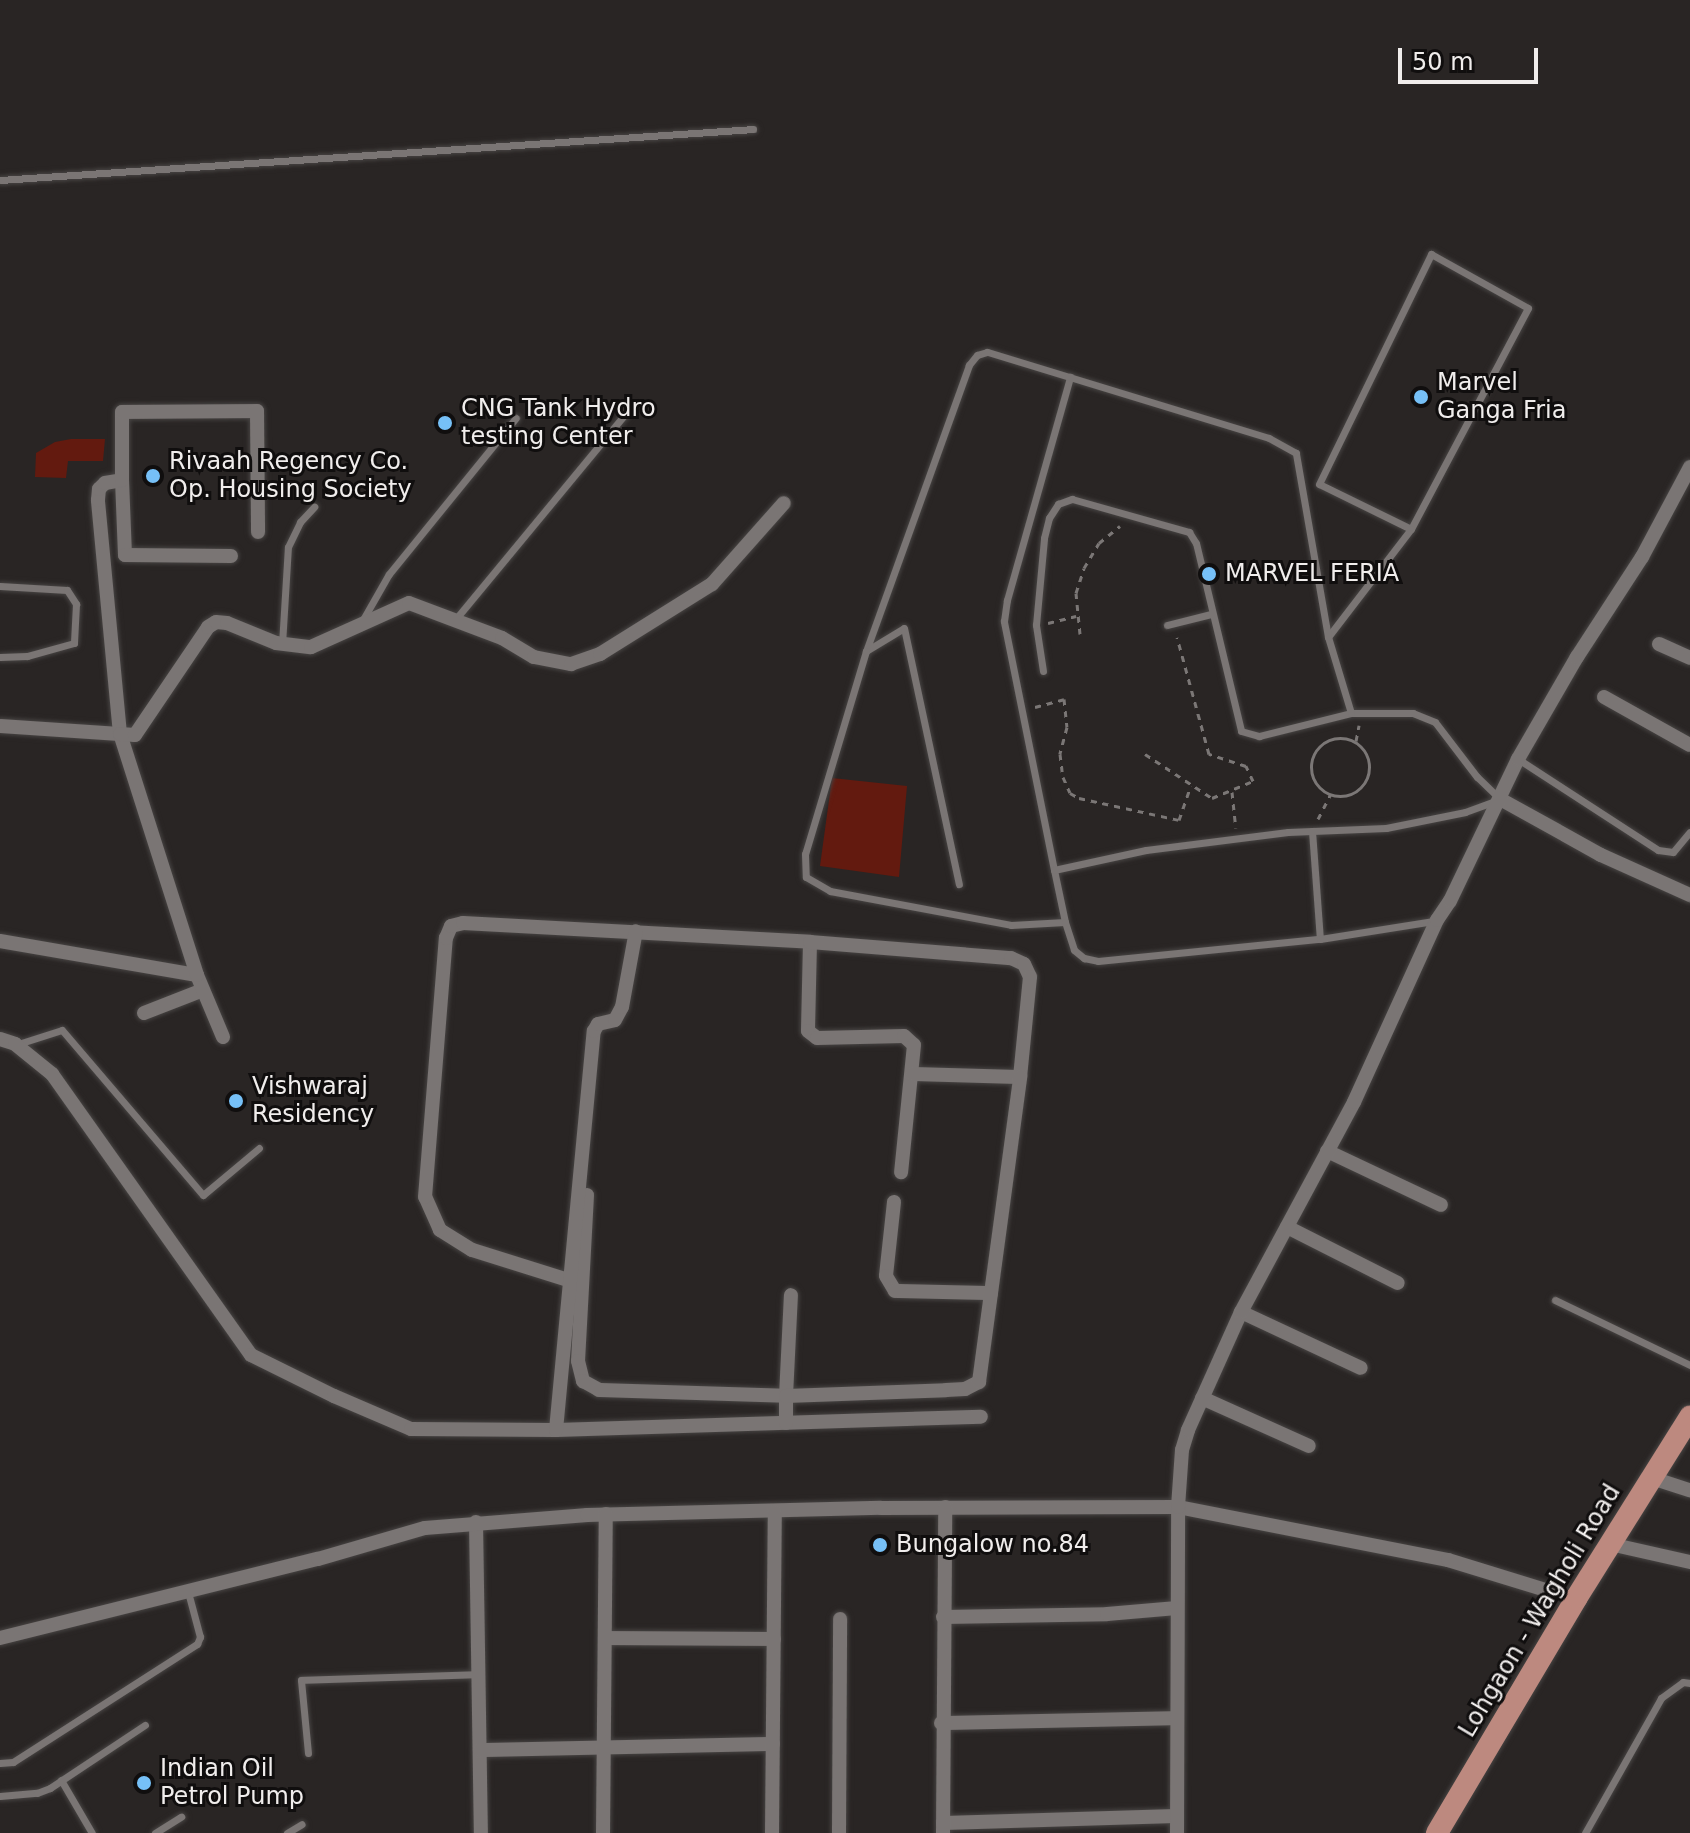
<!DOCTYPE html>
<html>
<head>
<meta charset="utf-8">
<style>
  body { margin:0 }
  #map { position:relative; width:1690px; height:1833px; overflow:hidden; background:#292524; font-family:"DejaVu Sans",sans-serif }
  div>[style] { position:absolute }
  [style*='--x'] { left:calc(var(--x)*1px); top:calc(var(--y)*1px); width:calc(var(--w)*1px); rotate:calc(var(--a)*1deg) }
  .green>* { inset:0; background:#631a0f }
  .path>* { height:3px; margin-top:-1.5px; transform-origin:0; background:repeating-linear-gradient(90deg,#7b7776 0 6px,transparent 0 12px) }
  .path>.ring { margin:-1.5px; padding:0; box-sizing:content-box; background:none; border:3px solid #7b7776; border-radius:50% }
  .roads { filter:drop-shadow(0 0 2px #474443) drop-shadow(0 0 2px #474443) }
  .service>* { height:7px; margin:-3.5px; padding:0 3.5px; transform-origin:3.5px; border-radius:3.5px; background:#7a7574 }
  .minor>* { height:14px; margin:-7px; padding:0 7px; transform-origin:7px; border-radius:7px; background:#7a7574 }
  .primary>* { height:22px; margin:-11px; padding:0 11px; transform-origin:11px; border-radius:11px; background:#bd897f }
  .dots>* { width:22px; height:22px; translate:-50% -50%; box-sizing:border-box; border:4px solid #100e0e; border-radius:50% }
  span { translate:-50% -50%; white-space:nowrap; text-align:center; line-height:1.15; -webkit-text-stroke:6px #100e0e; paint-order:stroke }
  .poi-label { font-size:24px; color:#f0edec }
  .left { translate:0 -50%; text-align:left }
  .street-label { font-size:24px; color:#f0edec }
  .scale { position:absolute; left:1398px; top:48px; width:140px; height:36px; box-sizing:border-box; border:4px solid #f0edec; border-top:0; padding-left:10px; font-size:24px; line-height:28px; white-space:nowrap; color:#f0edec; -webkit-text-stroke:6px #100e0e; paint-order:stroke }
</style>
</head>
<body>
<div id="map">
  <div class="green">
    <i style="clip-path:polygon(71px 439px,105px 439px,103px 461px,68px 461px,66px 478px,35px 477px,36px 453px,55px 442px)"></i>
    <i style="clip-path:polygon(832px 778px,907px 786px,899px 877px,820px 866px)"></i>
  </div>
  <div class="path">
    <i style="--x:1048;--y:623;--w:29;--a:-14"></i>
    <i style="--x:1080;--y:634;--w:41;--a:-95.6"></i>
    <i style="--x:1076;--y:593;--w:26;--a:-72"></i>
    <i style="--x:1084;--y:568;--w:29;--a:-59"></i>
    <i style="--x:1099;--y:543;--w:27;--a:-39"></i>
    <i style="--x:1035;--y:707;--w:30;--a:-15"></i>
    <i style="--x:1064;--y:699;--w:28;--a:84"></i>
    <i style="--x:1067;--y:727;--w:28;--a:105"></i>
    <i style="--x:1060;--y:754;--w:23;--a:83"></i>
    <i style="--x:1063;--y:777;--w:17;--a:66"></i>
    <i style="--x:1070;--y:793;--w:10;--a:29"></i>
    <i style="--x:1079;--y:798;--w:102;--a:12.4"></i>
    <i style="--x:1179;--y:820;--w:36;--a:-71"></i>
    <i class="ring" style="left:1311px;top:738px;width:55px;height:55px"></i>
    <i style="--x:1356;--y:741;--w:16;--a:-79"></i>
    <i style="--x:1145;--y:754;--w:80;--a:33.3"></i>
    <i style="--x:1212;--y:798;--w:44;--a:-22.5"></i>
    <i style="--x:1253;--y:781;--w:17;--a:-115"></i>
    <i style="--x:1246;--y:766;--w:39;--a:-162"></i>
    <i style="--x:1209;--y:754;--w:121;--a:-105.3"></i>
    <i style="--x:1232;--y:792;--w:36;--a:84"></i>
    <i style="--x:1318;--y:819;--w:28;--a:-63"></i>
  </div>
  <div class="roads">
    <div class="service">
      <i style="--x:0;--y:180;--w:755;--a:-3.87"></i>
      <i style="--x:1431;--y:254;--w:111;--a:29.1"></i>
      <i style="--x:1528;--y:308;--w:250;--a:117.9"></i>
      <i style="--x:1411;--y:529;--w:102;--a:-153.9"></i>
      <i style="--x:1319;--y:484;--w:256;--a:-64"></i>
      <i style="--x:0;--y:586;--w:67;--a:3.4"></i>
      <i style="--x:67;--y:590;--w:17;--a:57"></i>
      <i style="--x:76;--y:604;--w:39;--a:93"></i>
      <i style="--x:74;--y:643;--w:49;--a:164.5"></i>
      <i style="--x:27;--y:656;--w:27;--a:178"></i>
      <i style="--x:454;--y:621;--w:278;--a:-50.4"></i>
      <i style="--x:361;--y:623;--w:56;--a:-60.3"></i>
      <i style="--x:389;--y:574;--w:201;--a:-50.9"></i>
      <i style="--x:1167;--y:625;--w:45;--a:-14"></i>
      <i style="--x:1328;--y:637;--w:136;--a:-52.5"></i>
      <i style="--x:282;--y:644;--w:97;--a:-86.5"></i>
      <i style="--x:288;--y:547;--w:28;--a:-64"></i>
      <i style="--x:300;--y:522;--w:21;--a:-47"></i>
      <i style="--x:866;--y:651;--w:44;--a:-31.2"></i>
      <i style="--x:904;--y:628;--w:262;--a:77.9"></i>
      <i style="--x:1043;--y:671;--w:47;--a:-98.7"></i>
      <i style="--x:1036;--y:625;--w:87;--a:-84.7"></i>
      <i style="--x:1044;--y:538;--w:21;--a:-76"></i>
      <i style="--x:1049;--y:518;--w:17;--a:-57"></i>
      <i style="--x:1058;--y:504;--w:15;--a:-20"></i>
      <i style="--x:1072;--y:499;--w:122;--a:15.8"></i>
      <i style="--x:1189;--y:532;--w:13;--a:58"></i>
      <i style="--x:1196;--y:543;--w:193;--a:76.5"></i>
      <i style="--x:1241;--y:731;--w:19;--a:16"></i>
      <i style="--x:1259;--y:736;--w:95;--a:-14"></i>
      <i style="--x:1518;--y:759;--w:167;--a:33"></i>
      <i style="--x:1658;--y:850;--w:15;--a:8"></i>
      <i style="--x:1673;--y:852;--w:26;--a:-50"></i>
      <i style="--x:1312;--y:831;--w:108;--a:85.8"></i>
      <i style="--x:1054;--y:870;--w:254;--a:-101.4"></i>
      <i style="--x:1004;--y:621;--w:21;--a:-82"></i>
      <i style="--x:1007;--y:600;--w:232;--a:-74.2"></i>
      <i style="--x:1065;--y:922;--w:53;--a:-101.9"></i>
      <i style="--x:1054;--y:870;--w:94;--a:-12.3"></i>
      <i style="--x:1146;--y:850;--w:143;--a:-7.2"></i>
      <i style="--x:1288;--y:832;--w:98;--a:-2.3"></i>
      <i style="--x:1386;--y:828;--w:81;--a:-11.4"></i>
      <i style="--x:1465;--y:812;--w:37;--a:-20"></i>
      <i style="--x:1500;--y:799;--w:32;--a:-136"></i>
      <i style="--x:1477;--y:777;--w:69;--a:-127.4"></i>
      <i style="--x:1435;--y:722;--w:24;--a:-158"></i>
      <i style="--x:1413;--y:713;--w:62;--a:180"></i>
      <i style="--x:1351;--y:713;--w:79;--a:-106.8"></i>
      <i style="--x:1328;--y:637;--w:187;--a:-99.9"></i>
      <i style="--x:1296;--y:453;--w:31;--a:-151"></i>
      <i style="--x:1269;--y:438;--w:295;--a:-163"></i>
      <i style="--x:987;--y:352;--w:10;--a:163"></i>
      <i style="--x:977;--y:355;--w:13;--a:129"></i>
      <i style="--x:969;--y:365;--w:304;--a:109.8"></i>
      <i style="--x:866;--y:651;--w:212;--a:106.7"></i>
      <i style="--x:805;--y:854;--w:23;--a:88"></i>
      <i style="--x:806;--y:877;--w:28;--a:30"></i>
      <i style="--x:830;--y:891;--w:184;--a:10.6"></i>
      <i style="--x:1011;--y:925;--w:54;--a:-3.2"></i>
      <i style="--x:1065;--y:922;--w:29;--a:72"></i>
      <i style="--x:1074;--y:950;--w:13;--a:39"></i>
      <i style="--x:1084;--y:958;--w:14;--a:12"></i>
      <i style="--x:1098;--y:961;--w:223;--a:-5.7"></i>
      <i style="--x:1320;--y:939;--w:115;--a:-9"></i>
      <i style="--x:18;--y:1044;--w:46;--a:-17.7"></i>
      <i style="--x:62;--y:1030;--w:217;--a:49.5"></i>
      <i style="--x:203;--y:1195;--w:73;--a:-40"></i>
      <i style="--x:1555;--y:1300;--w:150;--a:25.7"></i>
      <i style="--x:308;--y:1753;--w:73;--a:-95.5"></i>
      <i style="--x:301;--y:1680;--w:178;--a:-1.9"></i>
      <i style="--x:0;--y:1763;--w:13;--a:-4"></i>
      <i style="--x:13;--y:1762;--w:219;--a:-32.7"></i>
      <i style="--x:197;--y:1644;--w:8;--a:-67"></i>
      <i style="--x:200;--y:1637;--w:47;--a:-104.9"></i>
      <i style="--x:61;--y:1780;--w:61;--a:59.7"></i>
      <i style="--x:0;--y:1796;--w:37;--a:-5"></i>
      <i style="--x:37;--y:1793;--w:14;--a:-21"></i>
      <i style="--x:50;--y:1788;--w:114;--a:-33.6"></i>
      <i style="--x:155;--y:1833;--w:31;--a:-32"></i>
      <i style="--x:287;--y:1833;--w:17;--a:-31"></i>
      <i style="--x:1585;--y:1833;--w:155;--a:-60.6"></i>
      <i style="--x:1661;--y:1698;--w:27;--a:-36"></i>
      <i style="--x:1683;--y:1682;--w:7;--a:8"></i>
    </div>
    <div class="minor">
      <i style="--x:122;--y:480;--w:75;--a:87.7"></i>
      <i style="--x:125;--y:555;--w:106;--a:0.5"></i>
      <i style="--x:1659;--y:644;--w:34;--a:24"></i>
      <i style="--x:1604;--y:697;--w:98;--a:29.2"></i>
      <i style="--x:0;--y:726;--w:120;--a:3.8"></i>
      <i style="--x:120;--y:734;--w:235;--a:-95.4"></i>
      <i style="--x:98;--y:500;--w:11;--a:-85"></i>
      <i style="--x:99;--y:489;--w:8;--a:-45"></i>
      <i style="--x:105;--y:483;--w:17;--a:-10"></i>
      <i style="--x:122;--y:480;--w:68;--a:-90"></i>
      <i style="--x:122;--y:412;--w:135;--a:-0.4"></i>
      <i style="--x:257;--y:411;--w:121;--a:89.5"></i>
      <i style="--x:1500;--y:799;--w:115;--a:29"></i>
      <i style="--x:1601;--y:855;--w:98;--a:24.2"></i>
      <i style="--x:0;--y:941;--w:200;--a:9.8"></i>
      <i style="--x:810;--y:942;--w:89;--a:91.3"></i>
      <i style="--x:808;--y:1031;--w:11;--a:38"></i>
      <i style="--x:817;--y:1038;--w:87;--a:-1.3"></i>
      <i style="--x:904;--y:1036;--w:13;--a:42"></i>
      <i style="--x:914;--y:1045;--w:128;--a:95.8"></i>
      <i style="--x:144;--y:1013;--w:63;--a:-21.3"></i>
      <i style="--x:223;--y:1037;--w:67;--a:-112.8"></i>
      <i style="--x:197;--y:975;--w:253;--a:-107.7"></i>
      <i style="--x:120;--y:734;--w:15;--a:4"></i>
      <i style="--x:135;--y:735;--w:130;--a:-55.9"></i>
      <i style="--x:208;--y:627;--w:9;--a:-32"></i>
      <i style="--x:216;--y:622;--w:11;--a:5"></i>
      <i style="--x:227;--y:623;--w:53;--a:22.2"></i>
      <i style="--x:276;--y:643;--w:35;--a:7"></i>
      <i style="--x:311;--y:647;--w:107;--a:-24.2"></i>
      <i style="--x:409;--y:603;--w:99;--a:20.6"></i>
      <i style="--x:502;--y:638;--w:37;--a:31"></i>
      <i style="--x:534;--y:657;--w:38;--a:11"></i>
      <i style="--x:571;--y:664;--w:31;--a:-19"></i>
      <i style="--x:600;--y:654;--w:132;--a:-32"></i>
      <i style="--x:712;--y:584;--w:108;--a:-48.4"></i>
      <i style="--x:0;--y:1039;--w:16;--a:18"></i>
      <i style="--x:15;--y:1044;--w:48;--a:39"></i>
      <i style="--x:52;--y:1074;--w:344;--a:54.7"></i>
      <i style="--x:251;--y:1355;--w:93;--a:26.3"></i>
      <i style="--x:334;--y:1396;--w:84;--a:23.2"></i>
      <i style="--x:411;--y:1429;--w:145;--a:0.4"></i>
      <i style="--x:556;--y:1430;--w:425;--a:-1.8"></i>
      <i style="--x:1327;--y:1151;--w:126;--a:25.3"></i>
      <i style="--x:587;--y:1195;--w:166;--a:93.1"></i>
      <i style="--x:578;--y:1361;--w:21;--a:76"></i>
      <i style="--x:583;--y:1381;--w:18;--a:29"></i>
      <i style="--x:599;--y:1390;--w:187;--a:1.8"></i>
      <i style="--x:786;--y:1396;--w:101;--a:-87.2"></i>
      <i style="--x:894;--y:1202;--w:74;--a:96.2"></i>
      <i style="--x:886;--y:1276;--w:17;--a:59"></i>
      <i style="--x:895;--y:1291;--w:96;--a:1.2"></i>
      <i style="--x:1287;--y:1227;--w:124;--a:26.8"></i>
      <i style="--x:568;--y:1280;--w:101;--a:-162.6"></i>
      <i style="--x:472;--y:1250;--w:38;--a:-148"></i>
      <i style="--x:440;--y:1230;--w:36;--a:-114"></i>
      <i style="--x:425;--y:1197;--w:260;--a:-85.4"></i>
      <i style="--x:446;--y:938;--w:13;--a:-67"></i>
      <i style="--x:451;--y:926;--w:12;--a:-14"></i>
      <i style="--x:463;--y:923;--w:348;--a:3.1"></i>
      <i style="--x:810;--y:942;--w:202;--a:4.6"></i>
      <i style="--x:1011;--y:958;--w:14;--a:25"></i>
      <i style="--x:1024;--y:964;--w:14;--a:65"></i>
      <i style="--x:1030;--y:977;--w:100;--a:95.7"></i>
      <i style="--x:1020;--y:1077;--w:108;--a:-178.4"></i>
      <i style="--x:1241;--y:1312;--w:132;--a:25"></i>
      <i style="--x:1202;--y:1398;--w:117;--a:24.2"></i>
      <i style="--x:786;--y:1423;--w:27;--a:-90"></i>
      <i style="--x:786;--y:1396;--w:160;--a:-2.1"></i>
      <i style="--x:946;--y:1390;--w:19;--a:-3"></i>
      <i style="--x:965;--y:1389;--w:16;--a:-27"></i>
      <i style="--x:979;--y:1382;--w:308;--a:-82.3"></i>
      <i style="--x:556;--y:1430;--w:401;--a:-84.6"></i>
      <i style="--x:594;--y:1031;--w:8;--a:-60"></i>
      <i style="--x:598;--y:1024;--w:17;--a:-13"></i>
      <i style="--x:615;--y:1020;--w:15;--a:-62"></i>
      <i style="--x:622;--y:1007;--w:77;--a:-79.6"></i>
      <i style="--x:1652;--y:1478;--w:40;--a:18"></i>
      <i style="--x:476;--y:1522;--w:311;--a:89.1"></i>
      <i style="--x:1610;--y:1544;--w:82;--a:12.7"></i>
      <i style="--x:943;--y:1617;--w:164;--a:-1"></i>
      <i style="--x:1107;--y:1614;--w:70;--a:-4.9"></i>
      <i style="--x:0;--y:1638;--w:328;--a:-14"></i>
      <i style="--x:318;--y:1559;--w:111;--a:-16.2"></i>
      <i style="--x:425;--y:1528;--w:163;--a:-4.6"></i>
      <i style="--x:587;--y:1515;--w:294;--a:-1.4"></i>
      <i style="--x:881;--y:1508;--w:297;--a:-0.2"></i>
      <i style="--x:1178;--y:1507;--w:275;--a:11.1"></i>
      <i style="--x:1448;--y:1560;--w:106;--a:17.1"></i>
      <i style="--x:605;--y:1638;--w:169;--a:0.3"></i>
      <i style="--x:941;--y:1723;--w:235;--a:-1.2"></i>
      <i style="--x:480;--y:1750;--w:293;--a:-1.2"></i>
      <i style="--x:943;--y:1823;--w:234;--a:-1.7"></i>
      <i style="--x:603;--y:1833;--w:319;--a:-89.5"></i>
      <i style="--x:772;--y:1833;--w:321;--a:-89.5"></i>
      <i style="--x:839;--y:1833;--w:214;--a:-89.7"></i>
      <i style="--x:943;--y:1833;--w:326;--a:-89.6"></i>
      <i style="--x:1177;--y:1833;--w:326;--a:-89.8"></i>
      <i style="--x:1178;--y:1507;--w:57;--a:-86"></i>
      <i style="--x:1182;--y:1450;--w:21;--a:-73"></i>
      <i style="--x:1188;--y:1430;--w:129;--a:-65.8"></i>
      <i style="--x:1241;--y:1312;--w:238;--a:-61.7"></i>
      <i style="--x:1354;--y:1102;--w:200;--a:-65.5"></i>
      <i style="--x:1437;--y:920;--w:23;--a:-56"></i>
      <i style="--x:1450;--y:901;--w:157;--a:-64.4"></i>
      <i style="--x:1518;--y:759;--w:118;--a:-60"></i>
      <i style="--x:1577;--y:657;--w:119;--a:-57"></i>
      <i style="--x:1642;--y:557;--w:102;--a:-61.9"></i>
    </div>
    <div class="primary">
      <i style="--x:1437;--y:1833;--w:274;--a:-59.3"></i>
      <i style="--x:1577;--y:1597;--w:213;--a:-57.9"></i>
    </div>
  </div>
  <div class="dots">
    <i style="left:1421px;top:397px;background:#76c0f7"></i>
    <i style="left:445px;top:423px;background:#76c0f7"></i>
    <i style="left:153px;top:476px;background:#76c0f7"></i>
    <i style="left:1209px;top:574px;background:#76c0f7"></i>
    <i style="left:236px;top:1101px;background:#76c0f7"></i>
    <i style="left:880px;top:1545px;background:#76c0f7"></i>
    <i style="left:144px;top:1783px;background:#76c0f7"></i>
  </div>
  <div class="poi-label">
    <span class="left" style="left:1437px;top:397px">Marvel<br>Ganga Fria</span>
    <span class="left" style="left:461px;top:423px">CNG Tank Hydro<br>testing Center</span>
    <span class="left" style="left:169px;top:476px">Rivaah Regency Co.<br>Op. Housing Society</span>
    <span class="left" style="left:1225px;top:574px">MARVEL FERIA</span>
    <span class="left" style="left:252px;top:1101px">Vishwaraj<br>Residency</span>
    <span class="left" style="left:896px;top:1545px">Bungalow no.84</span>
    <span class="left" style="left:160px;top:1783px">Indian Oil<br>Petrol Pump</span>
  </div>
  <div class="street-label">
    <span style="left:1540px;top:1611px;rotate:-59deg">Lohgaon - Wagholi Road</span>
  </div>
  <div class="scale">50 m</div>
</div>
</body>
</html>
